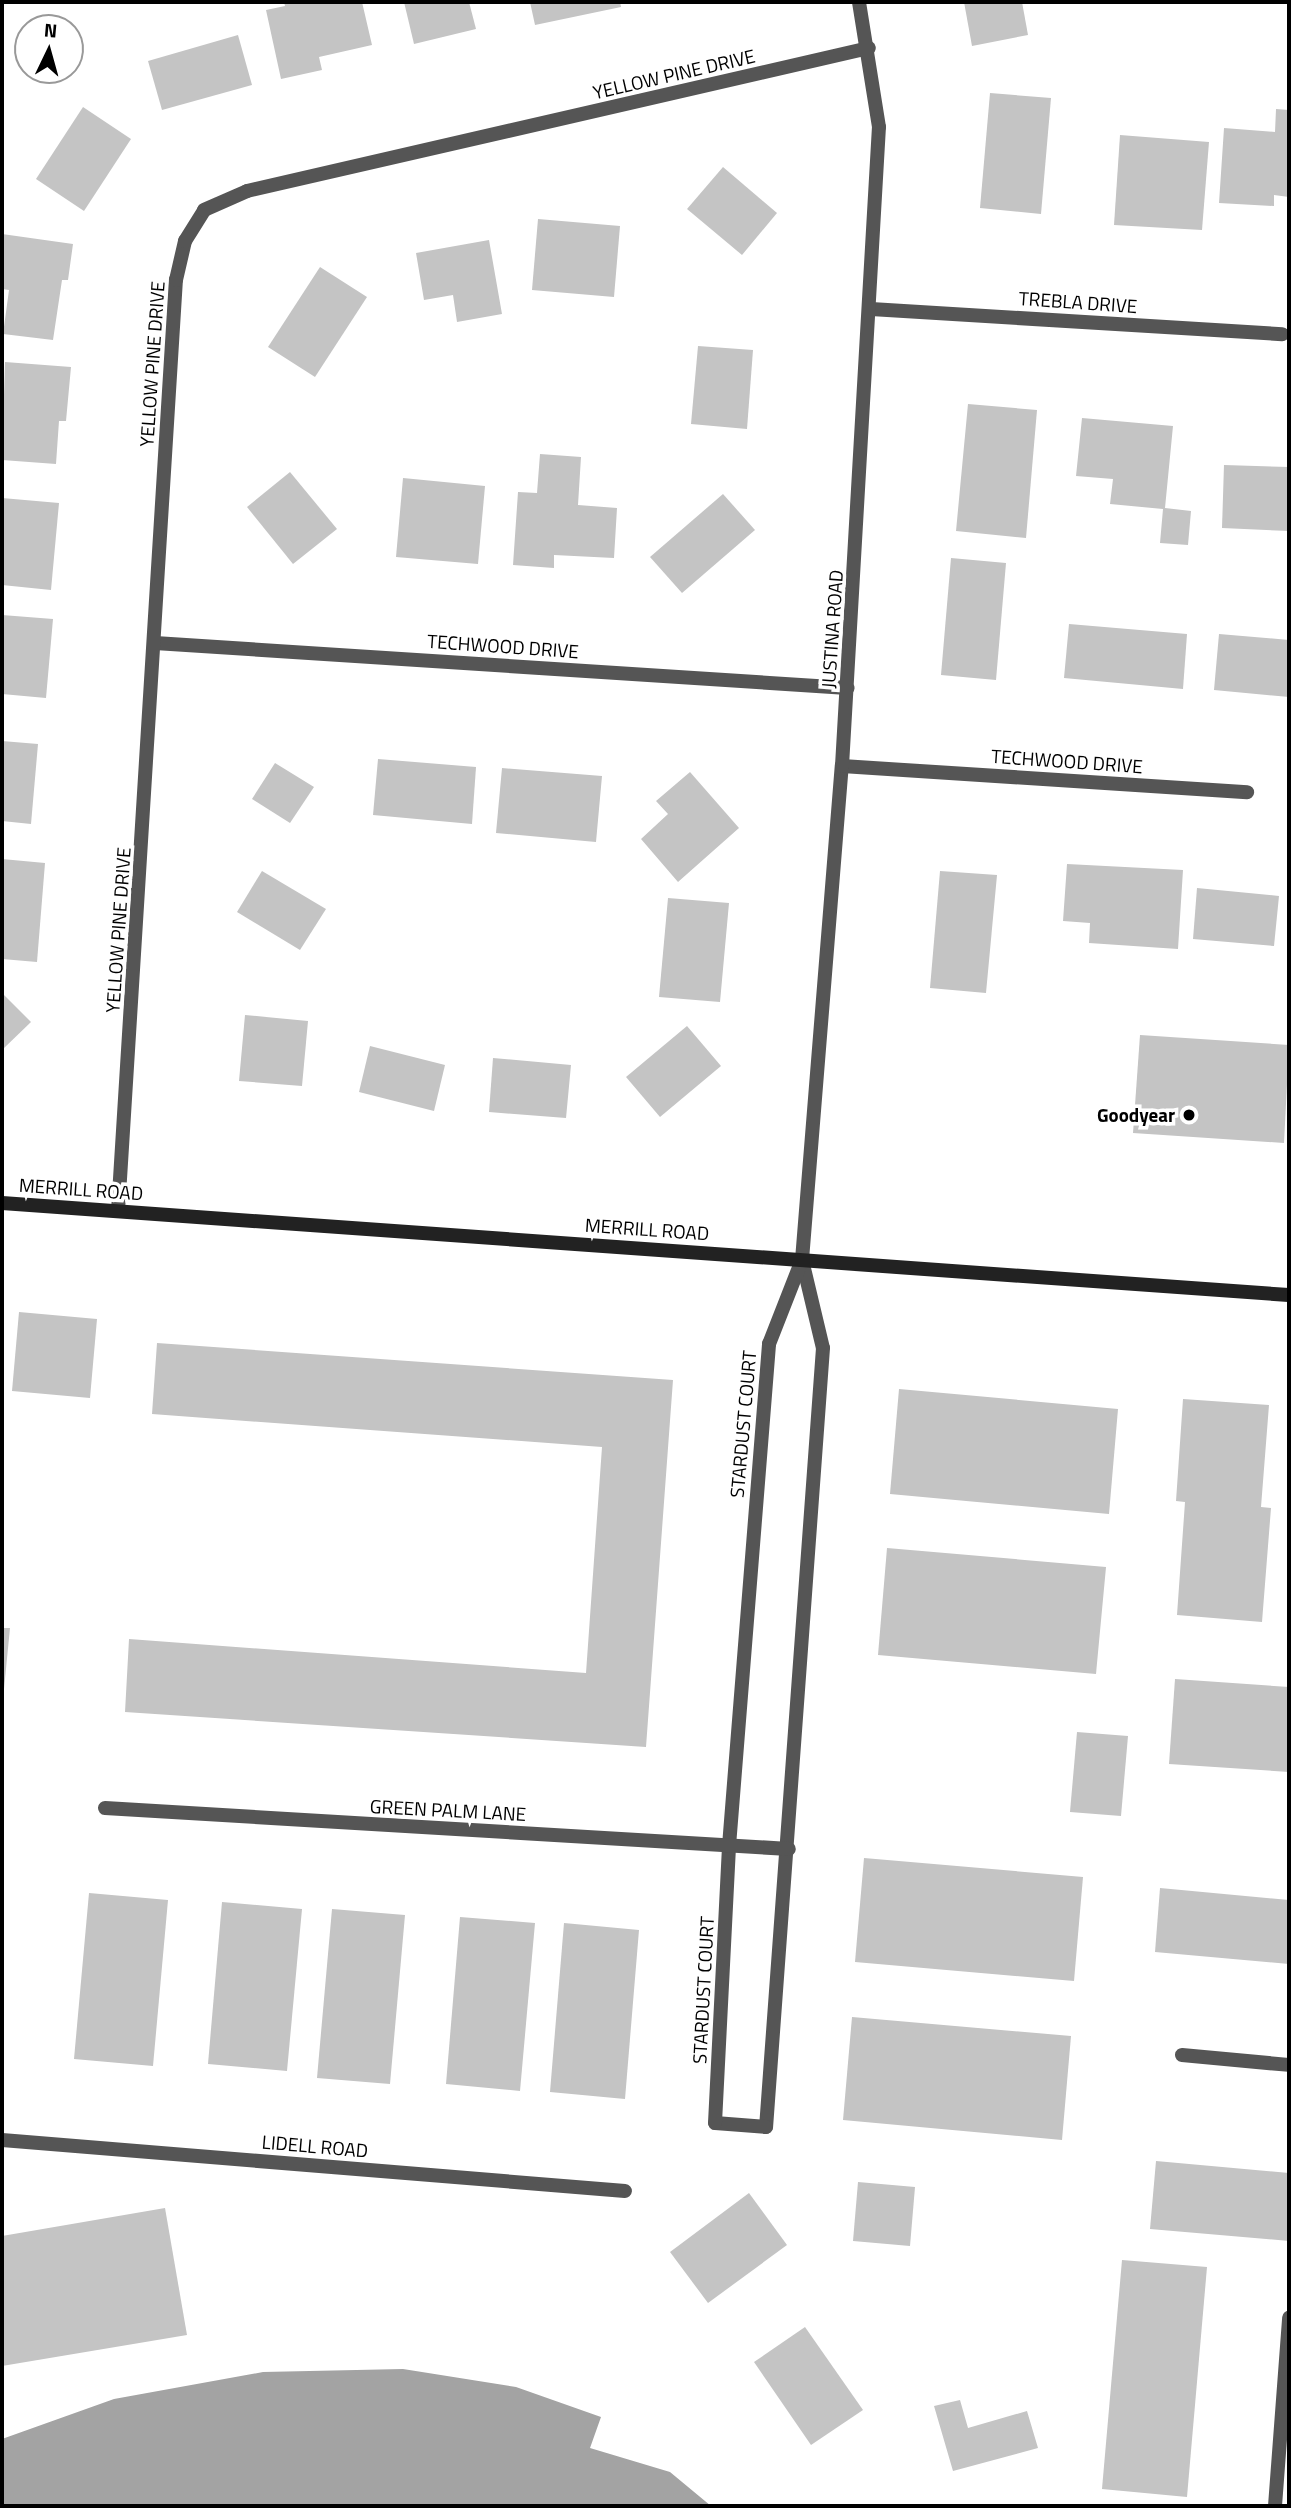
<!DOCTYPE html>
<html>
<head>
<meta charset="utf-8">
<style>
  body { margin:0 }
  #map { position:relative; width:1291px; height:2508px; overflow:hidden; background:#fff; font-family:"Titillium Web",sans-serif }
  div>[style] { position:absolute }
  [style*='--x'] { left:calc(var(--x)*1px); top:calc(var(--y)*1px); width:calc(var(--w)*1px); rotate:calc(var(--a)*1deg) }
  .water>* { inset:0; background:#a3a3a3 }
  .building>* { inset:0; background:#c4c4c4 }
  .minor>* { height:14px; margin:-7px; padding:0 7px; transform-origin:7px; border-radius:7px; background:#555 }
  .secondary>* { height:14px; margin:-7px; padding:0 7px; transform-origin:7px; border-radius:7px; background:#222 }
  .dots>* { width:19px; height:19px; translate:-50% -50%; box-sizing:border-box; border:4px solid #fff; border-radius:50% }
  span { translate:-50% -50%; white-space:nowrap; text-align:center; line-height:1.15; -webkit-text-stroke:7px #fff; paint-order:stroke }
  .street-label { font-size:19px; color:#000 }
  .poi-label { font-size:19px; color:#000; font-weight:700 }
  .right { translate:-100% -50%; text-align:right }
  .frame { position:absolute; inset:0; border:4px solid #000; pointer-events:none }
  .north { position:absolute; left:14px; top:14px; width:70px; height:70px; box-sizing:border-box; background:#fff; border:2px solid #999; border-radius:50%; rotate:5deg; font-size:19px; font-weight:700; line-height:28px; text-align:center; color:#000 }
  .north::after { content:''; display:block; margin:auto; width:24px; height:32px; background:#000; clip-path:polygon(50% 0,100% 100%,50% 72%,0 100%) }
</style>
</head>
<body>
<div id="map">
  <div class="water">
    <i style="clip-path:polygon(403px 2369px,516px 2387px,601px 2417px,590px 2448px,670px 2472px,711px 2506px,2px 2506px,2px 2439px,114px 2399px,263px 2372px)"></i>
  </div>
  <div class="building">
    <i style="clip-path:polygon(284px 2px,362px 2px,372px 45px,319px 57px,322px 70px,281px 79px,266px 10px,285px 6px)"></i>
    <i style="clip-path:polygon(404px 2px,469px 2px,476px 29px,414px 44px)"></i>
    <i style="clip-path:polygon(530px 2px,620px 2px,621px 7px,535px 25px)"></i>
    <i style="clip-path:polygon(964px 2px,1022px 2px,1028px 35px,972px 46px)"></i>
    <i style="clip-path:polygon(238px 35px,252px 85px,162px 110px,148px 61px)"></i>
    <i style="clip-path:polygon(990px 93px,1051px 98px,1041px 214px,980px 208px)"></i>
    <i style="clip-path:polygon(83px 107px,131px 139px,84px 211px,36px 179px)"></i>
    <i style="clip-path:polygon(1276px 109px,1289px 110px,1289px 197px,1274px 195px,1274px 206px,1219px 203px,1224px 128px,1275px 132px)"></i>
    <i style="clip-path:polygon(1120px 135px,1209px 142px,1202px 230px,1114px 225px)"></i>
    <i style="clip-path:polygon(723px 167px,777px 213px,742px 255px,687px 209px)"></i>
    <i style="clip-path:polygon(538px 219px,620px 226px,614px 297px,532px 290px)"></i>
    <i style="clip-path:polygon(2px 234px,73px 244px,68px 280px,62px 280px,53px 340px,3px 334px,9px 290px,2px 289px)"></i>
    <i style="clip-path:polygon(489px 240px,502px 314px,457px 322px,453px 295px,424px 300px,416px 253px)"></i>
    <i style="clip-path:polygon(320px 267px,367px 297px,315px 377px,268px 347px)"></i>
    <i style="clip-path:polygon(698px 346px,753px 350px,747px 429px,691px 424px)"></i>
    <i style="clip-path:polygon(5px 362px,71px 367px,66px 421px,59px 421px,56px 464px,2px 460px)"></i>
    <i style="clip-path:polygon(968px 404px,1037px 410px,1026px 538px,956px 531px)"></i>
    <i style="clip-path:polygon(1082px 418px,1173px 426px,1165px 508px,1191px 511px,1188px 545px,1160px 543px,1163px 509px,1110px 504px,1113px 479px,1076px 476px)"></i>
    <i style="clip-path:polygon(540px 454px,581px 457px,578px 505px,617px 508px,614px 558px,554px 555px,554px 568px,513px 565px,518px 492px,537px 493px)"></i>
    <i style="clip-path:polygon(1224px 465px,1289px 467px,1289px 531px,1222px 528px)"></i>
    <i style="clip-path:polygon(290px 472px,337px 529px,293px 564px,247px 507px)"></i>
    <i style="clip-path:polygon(403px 478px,485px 486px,478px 564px,396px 557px)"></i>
    <i style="clip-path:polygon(723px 494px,755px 530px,682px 593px,650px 557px)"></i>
    <i style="clip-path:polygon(2px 498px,59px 503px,51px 590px,2px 585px)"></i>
    <i style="clip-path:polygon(951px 558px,1006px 563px,996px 680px,941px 675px)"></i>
    <i style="clip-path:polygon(2px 615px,53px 619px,46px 698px,2px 694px)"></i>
    <i style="clip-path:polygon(1069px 624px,1187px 634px,1183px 689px,1064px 678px)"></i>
    <i style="clip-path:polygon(1219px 634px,1289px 640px,1289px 697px,1214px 690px)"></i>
    <i style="clip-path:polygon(2px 741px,38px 744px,31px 824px,2px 821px)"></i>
    <i style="clip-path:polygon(378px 759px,476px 767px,472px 824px,373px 815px)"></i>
    <i style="clip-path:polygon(275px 763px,314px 787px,290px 823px,252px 799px)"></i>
    <i style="clip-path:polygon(502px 768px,602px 776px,596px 842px,496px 833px)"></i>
    <i style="clip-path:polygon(690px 772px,739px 828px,678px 882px,641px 839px,668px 814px,656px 801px)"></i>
    <i style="clip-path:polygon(2px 859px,45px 863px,37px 962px,2px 959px)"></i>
    <i style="clip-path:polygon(1067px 864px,1183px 870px,1178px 949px,1089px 943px,1090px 923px,1063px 921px)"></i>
    <i style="clip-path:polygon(262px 871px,326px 909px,300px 950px,237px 912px)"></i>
    <i style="clip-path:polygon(940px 871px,997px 875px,986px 993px,930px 988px)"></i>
    <i style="clip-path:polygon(1197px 888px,1279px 896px,1274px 946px,1193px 939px)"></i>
    <i style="clip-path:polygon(668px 898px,729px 903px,720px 1002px,659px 997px)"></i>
    <i style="clip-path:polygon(2px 993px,31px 1022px,2px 1050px)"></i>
    <i style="clip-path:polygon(245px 1015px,308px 1021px,302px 1086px,239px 1081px)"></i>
    <i style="clip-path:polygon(687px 1026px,721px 1066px,660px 1117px,626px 1077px)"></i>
    <i style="clip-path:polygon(1140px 1035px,1289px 1045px,1284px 1143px,1133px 1133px)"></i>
    <i style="clip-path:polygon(370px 1046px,445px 1065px,434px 1111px,359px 1092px)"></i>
    <i style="clip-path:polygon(493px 1058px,571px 1065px,566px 1118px,489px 1112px)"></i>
    <i style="clip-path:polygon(19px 1312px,97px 1319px,90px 1398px,12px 1391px)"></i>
    <i style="clip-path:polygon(157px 1343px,673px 1380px,646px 1747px,125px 1712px,129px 1639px,586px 1673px,602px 1447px,152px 1414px)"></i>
    <i style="clip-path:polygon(899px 1389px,1118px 1409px,1109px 1514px,890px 1494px)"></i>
    <i style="clip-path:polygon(1183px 1399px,1269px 1405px,1261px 1507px,1271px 1508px,1262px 1622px,1177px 1615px,1185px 1502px,1176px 1501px)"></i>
    <i style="clip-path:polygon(887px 1548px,1106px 1567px,1096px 1674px,878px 1655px)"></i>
    <i style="clip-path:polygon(2px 1628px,10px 1628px,4px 1689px,2px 1689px)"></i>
    <i style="clip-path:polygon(1175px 1679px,1289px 1687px,1289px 1772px,1169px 1764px)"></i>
    <i style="clip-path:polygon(1077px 1732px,1128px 1736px,1121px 1816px,1070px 1812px)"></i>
    <i style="clip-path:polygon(864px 1858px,1083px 1877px,1074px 1981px,855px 1962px)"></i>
    <i style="clip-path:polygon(1160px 1888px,1289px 1900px,1289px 1964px,1155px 1952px)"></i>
    <i style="clip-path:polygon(89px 1893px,168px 1900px,153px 2066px,74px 2059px)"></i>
    <i style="clip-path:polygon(222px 1902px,302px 1909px,287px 2071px,208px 2064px)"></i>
    <i style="clip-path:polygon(332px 1909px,405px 1915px,390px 2084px,317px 2078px)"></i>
    <i style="clip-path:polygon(460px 1917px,535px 1923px,520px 2091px,446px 2084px)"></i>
    <i style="clip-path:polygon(564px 1923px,639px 1930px,625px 2099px,550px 2092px)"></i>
    <i style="clip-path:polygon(852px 2017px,1071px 2036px,1062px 2140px,843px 2120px)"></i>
    <i style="clip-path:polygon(1156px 2161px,1289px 2173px,1289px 2241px,1150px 2229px)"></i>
    <i style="clip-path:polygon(858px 2182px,915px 2187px,910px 2246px,853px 2241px)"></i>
    <i style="clip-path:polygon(749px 2193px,787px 2245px,708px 2303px,670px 2252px)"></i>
    <i style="clip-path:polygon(165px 2208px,187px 2335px,2px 2366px,2px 2236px)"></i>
    <i style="clip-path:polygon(1122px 2260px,1207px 2267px,1187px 2497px,1102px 2489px)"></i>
    <i style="clip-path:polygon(805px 2327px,863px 2410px,811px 2445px,754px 2362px)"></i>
    <i style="clip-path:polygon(960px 2400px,968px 2428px,1027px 2411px,1038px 2448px,953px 2471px,934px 2406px)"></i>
  </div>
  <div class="minor">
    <i style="--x:871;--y:309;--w:412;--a:3.5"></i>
    <i style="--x:155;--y:643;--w:694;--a:3.72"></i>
    <i style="--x:842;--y:766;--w:406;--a:3.7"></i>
    <i style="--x:118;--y:1211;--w:933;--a:-86.44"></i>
    <i style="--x:176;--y:280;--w:40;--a:-77"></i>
    <i style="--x:185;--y:241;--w:36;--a:-58"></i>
    <i style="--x:204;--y:210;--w:47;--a:-23.8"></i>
    <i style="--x:247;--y:191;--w:638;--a:-12.95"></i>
    <i style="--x:802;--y:1260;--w:90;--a:76.6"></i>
    <i style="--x:823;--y:1348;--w:781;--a:94.18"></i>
    <i style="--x:766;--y:2127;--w:51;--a:-175.5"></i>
    <i style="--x:715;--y:2123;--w:277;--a:-87.1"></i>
    <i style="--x:729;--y:1846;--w:504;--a:-85.44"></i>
    <i style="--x:769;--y:1344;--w:90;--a:-68.6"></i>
    <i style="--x:802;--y:1260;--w:496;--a:-85.4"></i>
    <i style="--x:842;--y:766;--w:640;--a:-86.69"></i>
    <i style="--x:879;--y:127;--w:127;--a:-99.1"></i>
    <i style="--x:105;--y:1808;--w:685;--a:3.43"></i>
    <i style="--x:1182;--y:2055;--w:107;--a:5.3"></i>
    <i style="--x:2;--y:2140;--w:625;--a:4.68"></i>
    <i style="--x:1275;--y:2506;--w:189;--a:-85.7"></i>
  </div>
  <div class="secondary">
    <i style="--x:2;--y:1203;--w:1290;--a:4.09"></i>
  </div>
  <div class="dots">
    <i style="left:1189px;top:1115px;background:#000"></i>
  </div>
  <div class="street-label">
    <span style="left:674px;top:74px;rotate:-13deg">YELLOW PINE DRIVE</span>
    <span style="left:1078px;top:302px;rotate:4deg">TREBLA DRIVE</span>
    <span style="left:152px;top:364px;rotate:-86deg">YELLOW PINE DRIVE</span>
    <span style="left:832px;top:629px;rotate:-86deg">JUSTINA ROAD</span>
    <span style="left:503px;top:646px;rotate:4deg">TECHWOOD DRIVE</span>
    <span style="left:1067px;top:761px;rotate:4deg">TECHWOOD DRIVE</span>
    <span style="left:118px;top:930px;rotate:-86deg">YELLOW PINE DRIVE</span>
    <span style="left:81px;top:1189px;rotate:4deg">MERRILL ROAD</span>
    <span style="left:647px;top:1229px;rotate:4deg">MERRILL ROAD</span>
    <span style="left:743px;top:1424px;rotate:-85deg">STARDUST COURT</span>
    <span style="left:448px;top:1810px;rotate:3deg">GREEN PALM LANE</span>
    <span style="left:703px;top:1990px;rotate:-87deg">STARDUST COURT</span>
    <span style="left:315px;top:2146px;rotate:5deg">LIDELL ROAD</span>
  </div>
  <div class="poi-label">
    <span class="right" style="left:1175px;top:1115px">Goodyear</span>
  </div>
  <div class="frame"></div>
  <div class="north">N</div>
</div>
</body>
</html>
